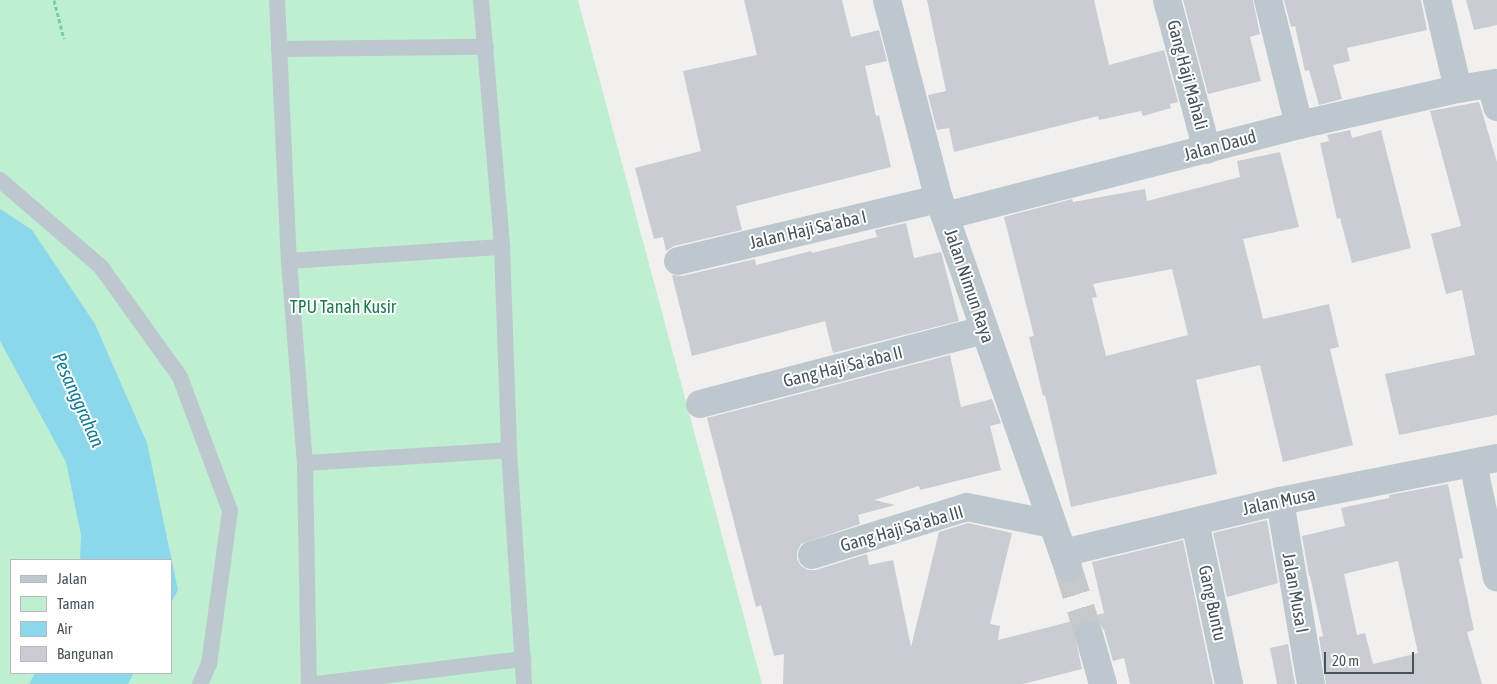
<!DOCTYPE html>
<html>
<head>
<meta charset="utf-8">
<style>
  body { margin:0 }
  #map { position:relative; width:1497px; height:684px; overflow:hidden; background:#f2efef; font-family:"Asap Condensed",sans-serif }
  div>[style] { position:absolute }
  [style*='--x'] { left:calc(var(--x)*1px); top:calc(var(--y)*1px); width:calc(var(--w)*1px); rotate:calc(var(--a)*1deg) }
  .green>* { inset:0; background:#beefd1 }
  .water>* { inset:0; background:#8bd8ec }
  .building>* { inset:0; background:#c9ccd2 }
  .street-tunnel>* { height:28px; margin-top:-14px; transform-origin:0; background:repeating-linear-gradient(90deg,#c7c8ca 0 28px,transparent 0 42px) }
  .path>* { height:3px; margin-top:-1.5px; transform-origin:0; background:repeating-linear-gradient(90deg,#76cda2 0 4px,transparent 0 6.5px) }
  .lane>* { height:16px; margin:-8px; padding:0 8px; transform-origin:8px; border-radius:8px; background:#bdc7ce }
  .street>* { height:28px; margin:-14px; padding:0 14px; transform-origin:14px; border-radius:14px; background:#bdc7ce }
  span { translate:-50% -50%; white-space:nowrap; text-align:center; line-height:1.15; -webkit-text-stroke:4px #fff; paint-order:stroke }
  .street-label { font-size:18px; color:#47535d }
  .park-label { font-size:18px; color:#177f4b }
  .water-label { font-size:19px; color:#0c7e9c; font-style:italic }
  .legend { position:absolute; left:10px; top:559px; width:162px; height:115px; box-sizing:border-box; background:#fff; border:1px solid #b5babe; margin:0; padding:6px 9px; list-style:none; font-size:15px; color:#47535d }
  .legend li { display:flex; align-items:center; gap:10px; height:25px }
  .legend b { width:25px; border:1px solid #b5babe }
  .scale { position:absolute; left:1324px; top:652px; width:90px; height:22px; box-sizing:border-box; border:2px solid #47535d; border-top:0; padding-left:6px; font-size:15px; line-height:18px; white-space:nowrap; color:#47535d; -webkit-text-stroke:4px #fff; paint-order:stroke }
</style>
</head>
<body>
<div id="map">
  <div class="green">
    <i style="clip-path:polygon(evenodd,0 0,578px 0,762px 684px,0 684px,0 0,11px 560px,171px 560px,171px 673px,11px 673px,11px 560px)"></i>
  </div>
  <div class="water">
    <i style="clip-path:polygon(0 209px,32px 230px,95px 324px,147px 443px,178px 590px,171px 603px,171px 560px,80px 560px,81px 535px,66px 462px,0 341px)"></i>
    <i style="clip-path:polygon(35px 673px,134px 673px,128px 684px,29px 684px)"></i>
  </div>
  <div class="building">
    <i style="clip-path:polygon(744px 0,842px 0,851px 37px,879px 30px,887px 61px,865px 66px,876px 116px,879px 115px,891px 167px,736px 206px,742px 230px,674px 246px,666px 251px,663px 237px,654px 239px,635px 168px,701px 151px,683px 71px,757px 55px)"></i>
    <i style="clip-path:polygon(927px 0,1094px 0,1109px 65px,1164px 50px,1178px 102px,1170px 104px,1171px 108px,1143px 116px,1141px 111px,1099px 120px,1098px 116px,954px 152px,949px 128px,937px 130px,928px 95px,946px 91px)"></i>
    <i style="clip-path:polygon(1183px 0,1253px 0,1260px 34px,1250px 37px,1261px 81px,1208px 94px)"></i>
    <i style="clip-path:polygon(1284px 0,1421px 0,1427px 30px,1347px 48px,1350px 61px,1333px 65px,1342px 99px,1319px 105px,1309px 70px,1305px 71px,1295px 26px,1291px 27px)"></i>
    <i style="clip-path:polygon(1466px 0,1497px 0,1497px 25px,1474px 30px)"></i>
    <i style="clip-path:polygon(1479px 102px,1497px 162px,1497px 415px,1399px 435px,1385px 374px,1475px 355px,1462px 290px,1446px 294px,1431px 234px,1461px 226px,1430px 111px)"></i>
    <i style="clip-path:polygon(1350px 130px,1352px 138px,1381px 130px,1411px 248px,1352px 263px,1340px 218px,1337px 219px,1320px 143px,1329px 141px,1327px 135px)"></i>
    <i style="clip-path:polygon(evenodd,1280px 152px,1299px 227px,1243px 239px,1263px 319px,1329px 304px,1339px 347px,1330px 349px,1353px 445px,1283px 462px,1260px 365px,1196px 380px,1217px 474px,1071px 507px,1045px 395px,1043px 396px,1029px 337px,1034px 336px,1004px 217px,1072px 199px,1073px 202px,1145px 189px,1147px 201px,1240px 177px,1237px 161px,1280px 152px,1172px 269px,1188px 335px,1106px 356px,1092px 298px,1097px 297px,1093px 284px,1172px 269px)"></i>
    <i style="clip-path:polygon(906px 223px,914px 258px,941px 252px,959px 321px,833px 353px,825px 321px,692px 356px,672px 275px,682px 276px,755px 259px,756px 265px,811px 251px,812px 253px,877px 237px,875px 230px)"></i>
    <i style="clip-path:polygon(950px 355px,961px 407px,992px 399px,1001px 423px,990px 426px,1001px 470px,920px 490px,919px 486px,874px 500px,895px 505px,858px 515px,860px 524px,801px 544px,797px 552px,797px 559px,801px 566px,808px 570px,816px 570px,867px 554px,869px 565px,893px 560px,911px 647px,939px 532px,968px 523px,1012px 533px,990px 624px,1000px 626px,998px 640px,1104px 613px,1092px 562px,1183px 540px,1213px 684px,1130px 684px,1124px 658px,1113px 661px,1104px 630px,1099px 623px,1092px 620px,1085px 620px,1078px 624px,1074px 632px,1082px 669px,1023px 684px,783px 684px,784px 654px,774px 656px,761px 605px,756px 607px,707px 418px)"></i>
    <i style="clip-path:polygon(evenodd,1448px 484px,1463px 558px,1459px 559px,1474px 630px,1467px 632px,1482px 684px,1326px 684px,1319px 637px,1323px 636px,1310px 576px,1309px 576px,1302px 536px,1345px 526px,1341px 508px,1389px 498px,1389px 495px,1448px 484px,1398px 561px,1418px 653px,1373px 664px,1365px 633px,1357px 635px,1344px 574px,1398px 561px)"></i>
    <i style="clip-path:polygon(1267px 520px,1278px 583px,1227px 597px,1213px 533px)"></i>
    <i style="clip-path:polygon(1288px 644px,1295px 684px,1277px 684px,1270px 648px)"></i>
  </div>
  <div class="street-tunnel">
    <i style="--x:1068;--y:568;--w:70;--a:72.6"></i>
  </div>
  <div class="path">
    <i style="--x:54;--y:0;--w:40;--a:75.6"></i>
  </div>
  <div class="lane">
    <i style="--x:277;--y:0;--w:261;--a:87.4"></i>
    <i style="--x:289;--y:261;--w:203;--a:85.5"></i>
    <i style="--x:305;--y:463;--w:221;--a:89"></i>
    <i style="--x:481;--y:0;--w:248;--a:85.1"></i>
    <i style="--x:502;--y:247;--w:203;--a:88"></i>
    <i style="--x:509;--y:450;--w:234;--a:86.3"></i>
    <i style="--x:279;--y:49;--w:207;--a:-0.6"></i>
    <i style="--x:0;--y:180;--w:133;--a:40.7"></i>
    <i style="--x:101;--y:267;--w:135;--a:54.3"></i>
    <i style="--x:180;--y:377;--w:143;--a:69.5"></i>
    <i style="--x:230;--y:511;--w:154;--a:97.8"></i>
    <i style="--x:209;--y:664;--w:22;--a:114"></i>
    <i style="--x:289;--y:261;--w:213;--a:-3.8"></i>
    <i style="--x:305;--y:463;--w:204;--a:-3.6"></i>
    <i style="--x:316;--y:684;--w:209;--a:-6.9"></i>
  </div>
  <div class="street">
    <i style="--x:887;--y:0;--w:206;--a:75.4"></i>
    <i style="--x:939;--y:199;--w:391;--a:70.7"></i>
    <i style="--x:1167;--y:0;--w:155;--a:75.1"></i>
    <i style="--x:1268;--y:0;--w:129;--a:76.1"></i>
    <i style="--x:1437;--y:0;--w:91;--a:76.7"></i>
    <i style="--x:1491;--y:84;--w:24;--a:75"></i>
    <i style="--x:945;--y:216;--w:366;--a:-14.4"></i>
    <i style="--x:1299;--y:125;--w:163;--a:-12.8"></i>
    <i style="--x:1458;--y:89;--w:39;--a:-9"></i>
    <i style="--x:678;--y:261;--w:268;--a:-13.4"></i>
    <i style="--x:700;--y:404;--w:294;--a:-14.6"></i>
    <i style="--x:1473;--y:463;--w:117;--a:78.2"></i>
    <i style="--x:1280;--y:501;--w:186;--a:80.4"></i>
    <i style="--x:1195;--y:522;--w:166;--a:78.1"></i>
    <i style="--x:1063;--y:553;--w:223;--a:-13.5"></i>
    <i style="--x:1280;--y:501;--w:221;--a:-11.2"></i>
    <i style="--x:812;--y:555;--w:162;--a:-17.2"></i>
    <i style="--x:967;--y:507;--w:87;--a:11.3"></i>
    <i style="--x:1089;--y:635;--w:51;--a:74.1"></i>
  </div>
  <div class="street-label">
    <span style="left:1187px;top:75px;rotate:75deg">Gang Haji Mahali</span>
    <span style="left:1220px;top:146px;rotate:-15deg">Jalan Daud</span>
    <span style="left:808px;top:230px;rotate:-13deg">Jalan Haji Sa'aba I</span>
    <span style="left:969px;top:286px;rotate:71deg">Jalan Nimun Raya</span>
    <span style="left:843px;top:367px;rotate:-14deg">Gang Haji Sa'aba II</span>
    <span style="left:1279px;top:502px;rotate:-12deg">Jalan Musa</span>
    <span style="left:902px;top:529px;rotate:-16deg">Gang Haji Sa'aba III</span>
    <span style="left:1295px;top:593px;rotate:80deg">Jalan Musa I</span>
    <span style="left:1212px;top:603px;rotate:78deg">Gang Buntu</span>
  </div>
  <div class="park-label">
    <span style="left:343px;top:307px">TPU Tanah Kusir</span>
  </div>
  <div class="water-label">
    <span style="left:78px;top:400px;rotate:66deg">Pesanggrahan</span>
  </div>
  <ul class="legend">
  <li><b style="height:6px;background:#bdc7ce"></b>Jalan</li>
  <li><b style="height:14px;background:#beefd1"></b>Taman</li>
  <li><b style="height:14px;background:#8bd8ec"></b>Air</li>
  <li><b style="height:14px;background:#c9ccd2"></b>Bangunan</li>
  </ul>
  <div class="scale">20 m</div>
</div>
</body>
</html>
